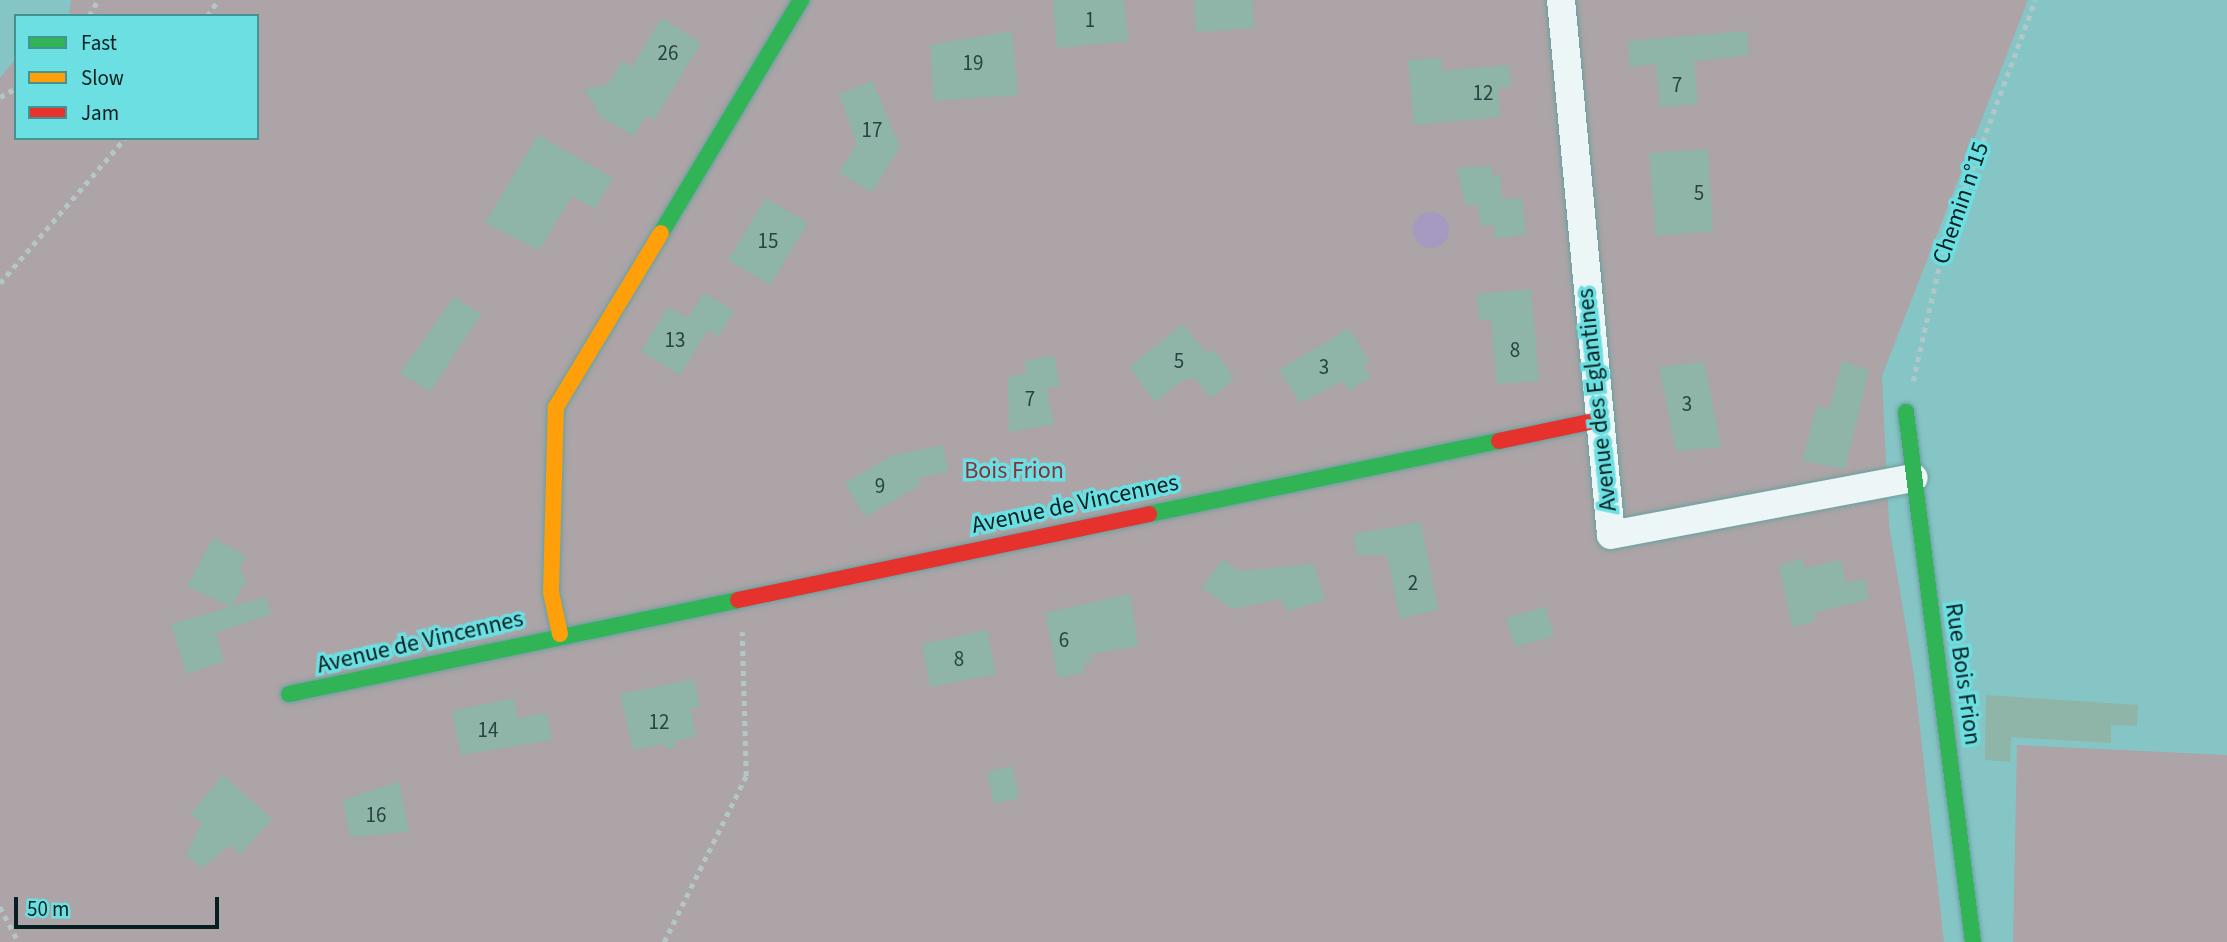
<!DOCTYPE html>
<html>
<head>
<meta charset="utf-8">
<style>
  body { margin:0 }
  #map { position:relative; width:2227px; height:942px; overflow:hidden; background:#86c5c6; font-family:"Source Sans 3",sans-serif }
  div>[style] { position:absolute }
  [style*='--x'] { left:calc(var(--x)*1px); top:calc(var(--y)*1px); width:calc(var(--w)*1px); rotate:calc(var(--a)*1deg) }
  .green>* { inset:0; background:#aca4a6 }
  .water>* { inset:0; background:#a69ac2 }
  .round { border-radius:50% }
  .building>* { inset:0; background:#8fb4a8 }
  .path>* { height:4.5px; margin-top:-2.25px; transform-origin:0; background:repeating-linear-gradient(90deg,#b4c7c7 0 5px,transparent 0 10px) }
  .roads { filter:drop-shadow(0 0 2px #6a9fa0) drop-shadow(0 0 2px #6a9fa0) }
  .street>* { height:28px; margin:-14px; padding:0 14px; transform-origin:14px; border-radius:14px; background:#edf6f6 }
  .fast>* { height:16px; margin:-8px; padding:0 8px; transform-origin:8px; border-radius:8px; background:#30b455 }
  .slow>* { height:16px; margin:-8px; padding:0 8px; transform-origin:8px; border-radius:8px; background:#ff9f0a }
  .jam>* { height:16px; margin:-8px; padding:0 8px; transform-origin:8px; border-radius:8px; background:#e5322d }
  span { translate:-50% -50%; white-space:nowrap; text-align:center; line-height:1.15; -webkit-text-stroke:7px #6bdfe1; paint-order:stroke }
  .number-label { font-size:21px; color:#284442 }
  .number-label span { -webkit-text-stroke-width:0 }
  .street-label { font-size:24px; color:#061f20 }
  .park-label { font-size:24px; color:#8b303a }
  .legend { position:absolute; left:14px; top:14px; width:245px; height:126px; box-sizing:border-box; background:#6bdfe1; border:2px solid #439294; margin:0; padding:9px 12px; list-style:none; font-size:21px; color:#061f20 }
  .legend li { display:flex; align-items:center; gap:14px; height:35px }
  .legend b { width:35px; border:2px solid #439294 }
  .scale { position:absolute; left:14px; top:897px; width:205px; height:32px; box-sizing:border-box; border:4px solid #061f20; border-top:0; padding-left:9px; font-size:21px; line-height:24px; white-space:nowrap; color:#061f20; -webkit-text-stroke:5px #6bdfe1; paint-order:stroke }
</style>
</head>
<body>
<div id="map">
  <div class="green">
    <i style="clip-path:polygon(71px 0,2028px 0,1882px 376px,1889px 525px,1914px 675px,1944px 942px,0 942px,0 78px,14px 61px,16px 138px,257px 138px,257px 16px,69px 16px)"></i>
    <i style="clip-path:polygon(2017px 745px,2227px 755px,2227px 942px,2013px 942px)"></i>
  </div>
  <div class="water">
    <i class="round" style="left:1413px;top:212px;width:36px;height:36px"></i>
  </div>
  <div class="building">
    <i style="clip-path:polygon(1053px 0,1124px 0,1128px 41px,1057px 48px)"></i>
    <i style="clip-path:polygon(1194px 0,1252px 0,1254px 28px,1196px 32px)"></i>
    <i style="clip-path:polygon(662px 18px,701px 43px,654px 120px,646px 116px,634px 136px,601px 117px,585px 89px,608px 84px,622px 61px,632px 67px)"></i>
    <i style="clip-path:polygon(1012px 31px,1018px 95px,934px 101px,930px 45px)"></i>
    <i style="clip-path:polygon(1747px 31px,1749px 55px,1694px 61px,1698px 104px,1660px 107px,1656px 64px,1630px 67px,1628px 41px)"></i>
    <i style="clip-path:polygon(1442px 58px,1443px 71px,1509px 65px,1511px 87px,1498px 88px,1500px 117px,1414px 125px,1408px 60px)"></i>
    <i style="clip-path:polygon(872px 81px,900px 147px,872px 192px,839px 173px,857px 144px,839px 94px)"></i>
    <i style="clip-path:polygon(538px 135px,613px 178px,595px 209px,572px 196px,539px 250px,485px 223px)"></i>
    <i style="clip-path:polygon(1708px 149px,1713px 231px,1656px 236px,1649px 153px)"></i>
    <i style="clip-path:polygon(1491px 166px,1492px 176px,1500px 174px,1502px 199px,1522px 198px,1526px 235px,1495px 238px,1494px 225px,1480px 225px,1478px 205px,1465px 205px,1457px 168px)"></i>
    <i style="clip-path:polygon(766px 198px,808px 223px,770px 285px,728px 260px)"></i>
    <i style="clip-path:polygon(1531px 289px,1539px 381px,1497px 384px,1491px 319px,1479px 320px,1477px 294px)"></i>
    <i style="clip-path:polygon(704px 293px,734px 311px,718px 337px,708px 330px,680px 375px,641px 351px,668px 307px,688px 318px)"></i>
    <i style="clip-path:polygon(454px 297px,481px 314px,430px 392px,400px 373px)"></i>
    <i style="clip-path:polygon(1183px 324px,1207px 354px,1214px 349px,1234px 379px,1211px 398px,1194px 378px,1183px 380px,1155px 402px,1129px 367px)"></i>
    <i style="clip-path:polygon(1349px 328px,1369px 361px,1363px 365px,1371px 377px,1349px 391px,1343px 381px,1300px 403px,1279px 370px)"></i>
    <i style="clip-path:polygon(1054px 355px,1060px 386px,1046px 388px,1054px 424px,1009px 432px,1008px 377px,1027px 373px,1024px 361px)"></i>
    <i style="clip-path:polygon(1842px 361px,1869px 370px,1845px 469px,1802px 461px,1817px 406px,1829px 409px)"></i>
    <i style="clip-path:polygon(1704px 362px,1721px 447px,1676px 451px,1659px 367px)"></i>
    <i style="clip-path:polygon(943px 445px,948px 472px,919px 478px,920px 485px,865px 517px,845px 483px,891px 456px)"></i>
    <i style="clip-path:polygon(1421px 522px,1438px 610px,1400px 618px,1387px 555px,1357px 555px,1353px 534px)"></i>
    <i style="clip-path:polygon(213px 538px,246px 556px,240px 567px,246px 581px,232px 606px,266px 597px,271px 614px,216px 633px,224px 661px,186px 674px,171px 624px,230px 607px,187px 586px)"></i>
    <i style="clip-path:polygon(1803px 558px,1804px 568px,1841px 560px,1846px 583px,1865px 579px,1869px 599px,1814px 613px,1815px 622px,1792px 627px,1779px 566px)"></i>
    <i style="clip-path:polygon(1222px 560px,1239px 571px,1314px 564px,1325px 600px,1288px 611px,1281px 599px,1232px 609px,1202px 588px)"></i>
    <i style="clip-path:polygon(1130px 594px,1138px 646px,1090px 654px,1093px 662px,1083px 664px,1084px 673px,1058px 678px,1045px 613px)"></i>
    <i style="clip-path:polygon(1545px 607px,1554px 636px,1515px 647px,1506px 618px)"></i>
    <i style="clip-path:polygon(987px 630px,996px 674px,930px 687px,922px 644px)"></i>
    <i style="clip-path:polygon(694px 679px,700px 707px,690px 708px,696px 737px,678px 740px,671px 751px,663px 744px,633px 750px,620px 694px)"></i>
    <i style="clip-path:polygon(1986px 695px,2138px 705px,2137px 726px,2111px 725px,2111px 743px,2011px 737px,2010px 762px,1985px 760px)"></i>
    <i style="clip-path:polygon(514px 698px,518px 718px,547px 713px,552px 740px,461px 755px,452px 711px)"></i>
    <i style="clip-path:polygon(1012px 766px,1019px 798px,994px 804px,987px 772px)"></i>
    <i style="clip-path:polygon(223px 775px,272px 819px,240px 854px,230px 845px,202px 868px,186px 855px,202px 823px,191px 814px)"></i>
    <i style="clip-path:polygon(399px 781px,409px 832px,350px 837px,343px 800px)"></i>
  </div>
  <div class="path">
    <i style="--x:89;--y:16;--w:18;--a:-61"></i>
    <i style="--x:207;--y:16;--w:19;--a:-55"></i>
    <i style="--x:0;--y:97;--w:18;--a:-29"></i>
    <i style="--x:0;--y:283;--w:191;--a:-49.2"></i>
    <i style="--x:1913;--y:381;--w:139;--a:-77.2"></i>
    <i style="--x:1944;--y:245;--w:261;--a:-69.6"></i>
    <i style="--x:0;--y:907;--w:40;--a:62"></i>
    <i style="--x:664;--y:942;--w:185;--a:-63.7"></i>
    <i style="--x:746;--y:776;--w:144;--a:-91.6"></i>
  </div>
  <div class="roads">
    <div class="street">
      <i style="--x:1561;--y:0;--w:537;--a:84.66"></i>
      <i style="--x:1611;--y:535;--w:308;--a:-10.7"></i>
    </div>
    <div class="fast">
      <i style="--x:661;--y:233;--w:272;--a:-59"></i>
      <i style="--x:1906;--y:412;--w:534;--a:82.8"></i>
      <i style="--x:1149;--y:514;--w:358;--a:-11.8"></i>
      <i style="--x:289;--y:694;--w:459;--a:-11.8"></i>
    </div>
    <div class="slow">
      <i style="--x:560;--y:634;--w:43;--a:-102.1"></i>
      <i style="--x:551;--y:592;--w:185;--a:-88.5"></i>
      <i style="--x:556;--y:407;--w:203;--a:-58.9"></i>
    </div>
    <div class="jam">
      <i style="--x:1499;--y:441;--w:102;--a:-11.9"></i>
      <i style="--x:738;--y:600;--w:420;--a:-11.8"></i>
    </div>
  </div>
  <div class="number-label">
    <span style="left:1090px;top:20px">1</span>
    <span style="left:668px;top:53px">26</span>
    <span style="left:973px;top:63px">19</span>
    <span style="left:1677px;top:85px">7</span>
    <span style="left:1483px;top:93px">12</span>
    <span style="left:872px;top:130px">17</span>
    <span style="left:1699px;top:193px">5</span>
    <span style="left:768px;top:241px">15</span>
    <span style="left:675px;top:340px">13</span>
    <span style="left:1515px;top:350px">8</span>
    <span style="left:1179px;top:361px">5</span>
    <span style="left:1324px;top:367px">3</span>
    <span style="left:1030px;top:399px">7</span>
    <span style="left:1687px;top:404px">3</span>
    <span style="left:880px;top:486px">9</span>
    <span style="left:1413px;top:583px">2</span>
    <span style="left:1064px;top:640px">6</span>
    <span style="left:959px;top:659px">8</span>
    <span style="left:659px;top:722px">12</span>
    <span style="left:488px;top:730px">14</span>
    <span style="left:376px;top:815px">16</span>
  </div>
  <div class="street-label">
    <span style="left:1961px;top:203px;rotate:-71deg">Chemin n°15</span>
    <span style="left:1597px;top:400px;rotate:-96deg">Avenue des Eglantines</span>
    <span style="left:1075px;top:504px;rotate:-12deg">Avenue de Vincennes</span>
    <span style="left:420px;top:642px;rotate:-13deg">Avenue de Vincennes</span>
    <span style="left:1963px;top:674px;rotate:82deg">Rue Bois Frion</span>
  </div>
  <div class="park-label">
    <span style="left:1014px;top:471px">Bois Frion</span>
  </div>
  <ul class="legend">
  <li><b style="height:9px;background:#30b455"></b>Fast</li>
  <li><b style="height:9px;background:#ff9f0a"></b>Slow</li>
  <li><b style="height:9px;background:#e5322d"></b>Jam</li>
  </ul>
  <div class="scale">50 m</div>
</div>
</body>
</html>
